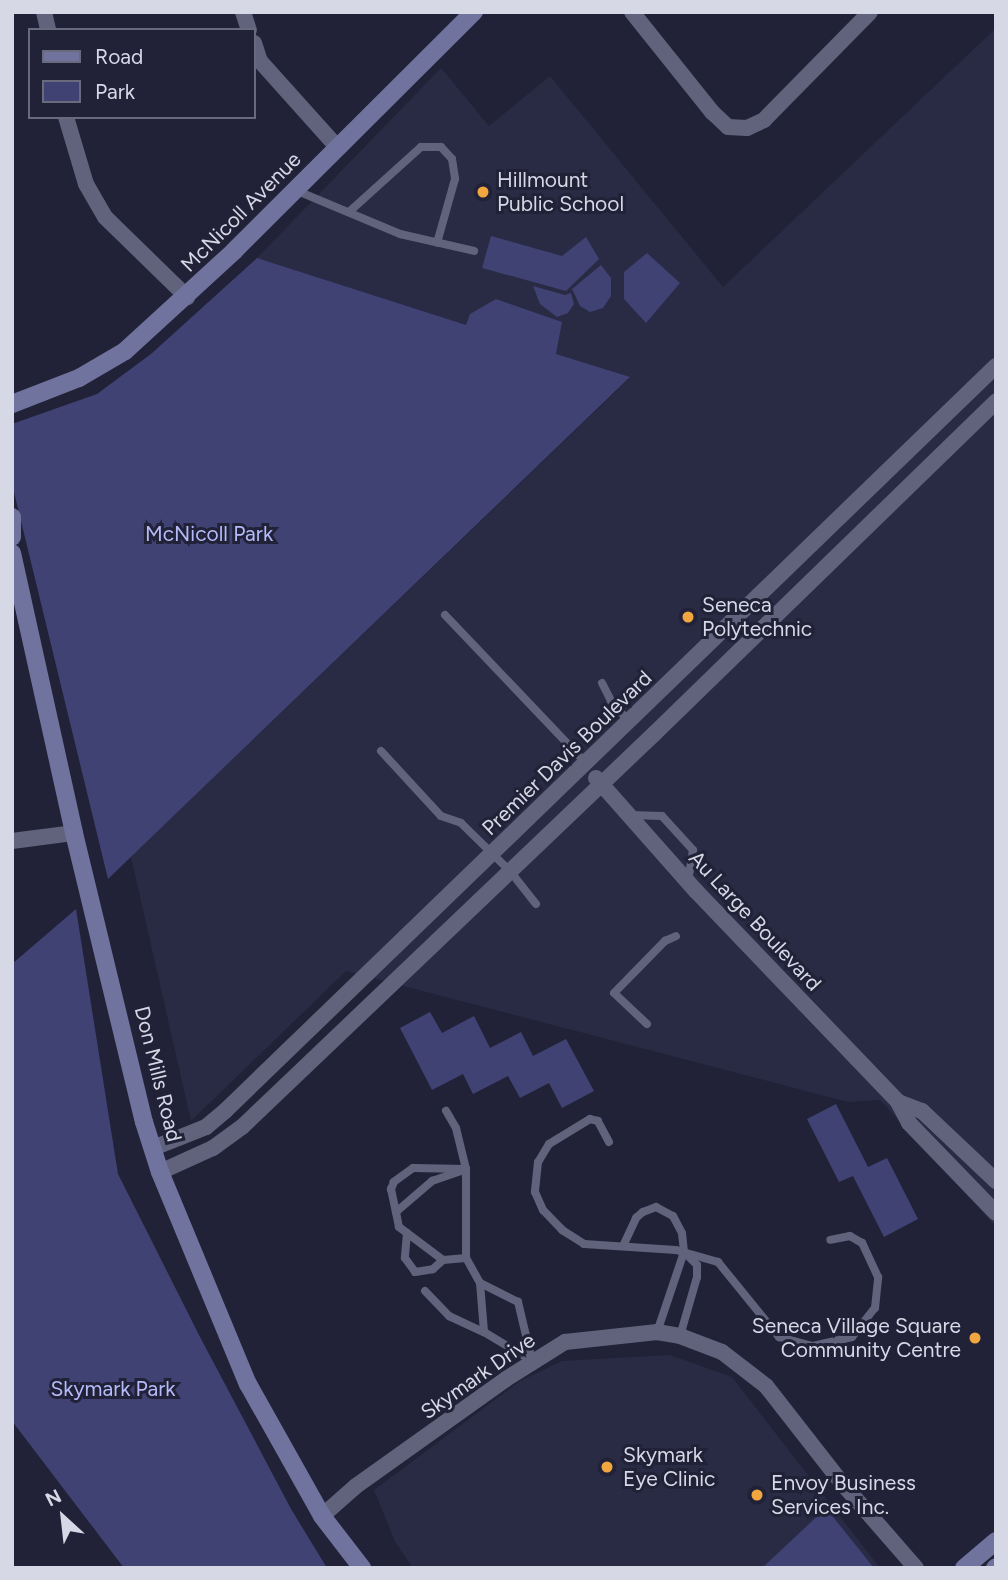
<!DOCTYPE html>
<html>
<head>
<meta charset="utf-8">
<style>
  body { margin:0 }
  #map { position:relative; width:1008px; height:1580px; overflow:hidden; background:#212237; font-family:Figtree,sans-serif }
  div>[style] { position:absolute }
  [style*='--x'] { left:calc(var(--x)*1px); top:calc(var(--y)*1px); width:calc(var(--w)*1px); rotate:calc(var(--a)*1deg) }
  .built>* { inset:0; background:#292a44 }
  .green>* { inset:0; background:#404274 }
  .lane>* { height:8px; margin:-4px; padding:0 4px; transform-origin:4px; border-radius:4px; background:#61637c }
  .street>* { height:16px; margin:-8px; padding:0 8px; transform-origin:8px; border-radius:8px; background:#61637c }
  .secondary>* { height:18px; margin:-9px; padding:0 9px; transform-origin:9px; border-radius:9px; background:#71739f }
  .dots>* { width:19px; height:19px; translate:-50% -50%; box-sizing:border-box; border:4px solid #212237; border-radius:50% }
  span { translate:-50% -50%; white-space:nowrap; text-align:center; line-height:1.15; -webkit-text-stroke:6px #212237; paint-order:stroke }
  .poi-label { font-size:21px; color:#d6d8e6 }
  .left { translate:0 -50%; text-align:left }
  .right { translate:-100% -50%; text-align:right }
  .street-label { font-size:21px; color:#d6d8e6 }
  .park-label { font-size:21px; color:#b5baf9 }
  .frame { position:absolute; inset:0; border:14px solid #d6d8e6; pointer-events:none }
  .legend { position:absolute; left:28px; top:28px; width:228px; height:91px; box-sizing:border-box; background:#212237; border:2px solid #696b7d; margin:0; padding:9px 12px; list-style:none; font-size:21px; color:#d6d8e6 }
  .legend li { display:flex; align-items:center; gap:14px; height:35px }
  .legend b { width:35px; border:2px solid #696b7d }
  .north { position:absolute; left:28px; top:1482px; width:70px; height:70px; -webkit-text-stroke:5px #212237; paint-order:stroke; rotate:333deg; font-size:19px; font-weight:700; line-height:28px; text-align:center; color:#d6d8e6 }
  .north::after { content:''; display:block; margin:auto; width:24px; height:32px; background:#d6d8e6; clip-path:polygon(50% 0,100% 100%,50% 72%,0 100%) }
</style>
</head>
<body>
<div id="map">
  <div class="built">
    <i style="clip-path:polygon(996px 28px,996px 1227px,880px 1100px,848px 1102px,346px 971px,191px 1121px,131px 857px,630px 378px,257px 258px,441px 68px,489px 126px,550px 76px,723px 287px)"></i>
    <i style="clip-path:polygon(670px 1355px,732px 1377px,880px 1568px,413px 1568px,395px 1542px,374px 1490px,520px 1381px,562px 1361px)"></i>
  </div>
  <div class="green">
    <i style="clip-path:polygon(491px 236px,562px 256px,586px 237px,599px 259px,566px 291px,482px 268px)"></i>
    <i style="clip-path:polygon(647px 253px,680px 283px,646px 323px,624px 299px,624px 272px)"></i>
    <i style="clip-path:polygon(257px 258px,466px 325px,470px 314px,496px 299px,562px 322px,556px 354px,630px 377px,108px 879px,12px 484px,12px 424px,97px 394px,151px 354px)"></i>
    <i style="clip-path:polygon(601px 265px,611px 278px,611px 296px,603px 308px,590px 312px,580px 306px,572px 289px)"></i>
    <i style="clip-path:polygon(533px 286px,565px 295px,571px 293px,574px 304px,568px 313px,557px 317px,540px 304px)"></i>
    <i style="clip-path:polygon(76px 909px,118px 1174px,199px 1335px,291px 1509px,327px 1568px,124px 1568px,12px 1421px,12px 964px)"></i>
    <i style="clip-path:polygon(430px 1012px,442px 1033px,474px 1016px,490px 1048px,521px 1032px,533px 1056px,566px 1039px,594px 1091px,562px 1108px,549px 1083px,520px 1098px,508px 1076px,473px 1094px,463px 1074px,432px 1090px,400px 1028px)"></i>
    <i style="clip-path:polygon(836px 1104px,868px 1167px,887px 1158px,918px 1219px,884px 1237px,853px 1176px,839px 1182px,807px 1119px)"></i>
    <i style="clip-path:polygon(826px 1508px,874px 1568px,762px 1568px)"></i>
  </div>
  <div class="lane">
    <i style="--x:295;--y:190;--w:114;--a:22.7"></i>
    <i style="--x:400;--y:234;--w:76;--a:12.9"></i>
    <i style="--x:349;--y:212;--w:97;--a:-42.1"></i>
    <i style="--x:421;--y:147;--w:20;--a:0"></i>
    <i style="--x:441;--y:147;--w:16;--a:47"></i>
    <i style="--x:452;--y:159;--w:20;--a:81"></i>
    <i style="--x:455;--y:179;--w:66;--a:105.7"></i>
    <i style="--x:445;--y:615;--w:206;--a:46.4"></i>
    <i style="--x:602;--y:683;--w:20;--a:63"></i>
    <i style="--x:611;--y:701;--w:28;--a:49"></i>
    <i style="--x:381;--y:751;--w:88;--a:47.3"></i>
    <i style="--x:441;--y:816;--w:21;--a:19"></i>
    <i style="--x:461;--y:823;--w:69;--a:44.4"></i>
    <i style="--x:510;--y:871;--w:42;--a:51.8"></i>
    <i style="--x:631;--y:815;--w:31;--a:2"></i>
    <i style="--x:662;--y:816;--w:46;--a:47.6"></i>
    <i style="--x:693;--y:850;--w:31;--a:99"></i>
    <i style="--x:647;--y:1024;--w:45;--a:-136.8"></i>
    <i style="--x:614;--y:993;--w:73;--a:-45.6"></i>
    <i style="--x:665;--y:941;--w:12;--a:-24"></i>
    <i style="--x:609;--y:1142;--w:24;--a:-118"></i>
    <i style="--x:598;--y:1121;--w:8;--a:-166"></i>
    <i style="--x:590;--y:1119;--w:48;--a:148.6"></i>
    <i style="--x:549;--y:1144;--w:21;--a:121"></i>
    <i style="--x:538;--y:1162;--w:30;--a:96"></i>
    <i style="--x:535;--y:1192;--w:20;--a:66"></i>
    <i style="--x:543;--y:1210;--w:28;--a:46"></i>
    <i style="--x:562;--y:1230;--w:26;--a:32"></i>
    <i style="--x:584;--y:1244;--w:92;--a:3.7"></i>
    <i style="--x:676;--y:1250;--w:44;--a:15.9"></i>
    <i style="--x:718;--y:1262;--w:97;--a:50.9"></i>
    <i style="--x:779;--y:1337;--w:35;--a:15"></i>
    <i style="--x:813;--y:1346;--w:40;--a:-13"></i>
    <i style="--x:852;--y:1337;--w:37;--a:-52"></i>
    <i style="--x:875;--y:1308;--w:31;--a:-84"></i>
    <i style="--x:878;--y:1277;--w:38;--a:-115"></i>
    <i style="--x:862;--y:1243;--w:14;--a:-150"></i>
    <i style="--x:850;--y:1236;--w:20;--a:169"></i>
    <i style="--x:396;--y:1212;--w:48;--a:-40.7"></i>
    <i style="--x:432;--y:1181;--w:36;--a:-19"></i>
    <i style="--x:466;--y:1169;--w:53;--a:-178.9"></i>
    <i style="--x:413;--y:1168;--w:24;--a:144"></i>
    <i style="--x:394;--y:1182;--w:8;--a:113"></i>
    <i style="--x:391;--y:1189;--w:24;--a:78"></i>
    <i style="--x:396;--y:1212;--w:15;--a:79"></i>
    <i style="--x:399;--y:1227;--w:55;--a:36.9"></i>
    <i style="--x:443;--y:1260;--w:23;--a:-5"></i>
    <i style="--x:407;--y:1233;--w:25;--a:95"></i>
    <i style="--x:405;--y:1258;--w:17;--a:54"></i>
    <i style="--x:415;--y:1272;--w:18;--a:-9"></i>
    <i style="--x:433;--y:1269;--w:13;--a:-42"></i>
    <i style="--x:624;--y:1244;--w:29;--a:-65"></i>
    <i style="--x:636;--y:1218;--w:9;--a:-41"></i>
    <i style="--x:643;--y:1212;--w:14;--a:-21"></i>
    <i style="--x:656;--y:1207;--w:19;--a:28"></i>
    <i style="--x:673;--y:1216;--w:19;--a:62"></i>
    <i style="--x:682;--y:1233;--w:19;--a:84"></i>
    <i style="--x:684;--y:1252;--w:84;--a:108.6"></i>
    <i style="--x:480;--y:1283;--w:49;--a:85.3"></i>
    <i style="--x:425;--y:1291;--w:35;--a:46"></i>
    <i style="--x:449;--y:1316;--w:38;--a:25"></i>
    <i style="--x:484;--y:1332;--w:56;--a:31.1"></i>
    <i style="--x:532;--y:1361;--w:61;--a:-103.3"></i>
    <i style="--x:518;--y:1302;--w:42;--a:-153.4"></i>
    <i style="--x:480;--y:1283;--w:29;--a:-119"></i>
    <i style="--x:466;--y:1258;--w:89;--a:-90"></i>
    <i style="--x:466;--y:1169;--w:42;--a:-103.7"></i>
    <i style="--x:456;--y:1128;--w:20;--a:-120"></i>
    <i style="--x:680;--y:1336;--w:61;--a:-73.9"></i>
    <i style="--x:697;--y:1277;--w:12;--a:-90"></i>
    <i style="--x:697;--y:1265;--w:16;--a:-135"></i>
  </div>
  <div class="street">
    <i style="--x:44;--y:12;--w:18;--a:77"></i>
    <i style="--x:243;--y:12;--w:19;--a:72"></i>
    <i style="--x:632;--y:12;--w:128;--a:51.3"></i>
    <i style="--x:712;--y:112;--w:22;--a:43"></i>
    <i style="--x:728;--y:127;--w:19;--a:3"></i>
    <i style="--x:747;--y:128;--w:19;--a:-25"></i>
    <i style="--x:764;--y:120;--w:151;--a:-45.5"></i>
    <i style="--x:254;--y:43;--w:19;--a:72"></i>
    <i style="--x:260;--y:61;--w:117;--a:48.1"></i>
    <i style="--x:66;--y:117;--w:70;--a:73.4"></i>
    <i style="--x:86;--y:184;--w:38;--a:60"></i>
    <i style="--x:105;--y:217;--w:115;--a:44.3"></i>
    <i style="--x:596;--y:778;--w:151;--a:48.5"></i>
    <i style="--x:696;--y:891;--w:292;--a:46.2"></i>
    <i style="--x:898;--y:1102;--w:24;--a:62"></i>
    <i style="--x:909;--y:1123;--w:125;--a:46"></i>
    <i style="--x:12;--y:841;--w:63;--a:-7.4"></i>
    <i style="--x:898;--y:1102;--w:26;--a:21"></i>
    <i style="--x:922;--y:1111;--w:102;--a:43.4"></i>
    <i style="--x:153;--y:1148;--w:57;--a:-21.6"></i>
    <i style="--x:206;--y:1127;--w:25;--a:-40"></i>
    <i style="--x:225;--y:1111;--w:1072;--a:-44.02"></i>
    <i style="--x:160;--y:1172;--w:58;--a:-24.4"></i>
    <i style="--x:213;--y:1148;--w:36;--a:-36"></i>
    <i style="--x:242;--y:1127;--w:571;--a:-43.65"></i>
    <i style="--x:655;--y:733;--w:476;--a:-44.2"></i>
    <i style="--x:322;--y:1516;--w:45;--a:-41.4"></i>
    <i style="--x:356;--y:1486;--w:184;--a:-35.5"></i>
    <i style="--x:506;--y:1379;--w:70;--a:-32.1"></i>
    <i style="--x:565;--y:1342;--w:93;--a:-6.2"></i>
    <i style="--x:657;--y:1332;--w:23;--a:10"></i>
    <i style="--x:680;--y:1336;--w:45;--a:20.9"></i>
    <i style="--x:722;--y:1352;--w:56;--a:37.7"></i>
    <i style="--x:766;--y:1386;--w:122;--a:52"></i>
    <i style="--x:841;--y:1482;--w:114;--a:48.9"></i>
  </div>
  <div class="secondary">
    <i style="--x:12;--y:404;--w:72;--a:-21.2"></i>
    <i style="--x:79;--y:378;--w:53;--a:-30.4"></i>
    <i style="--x:125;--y:351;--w:148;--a:-42.5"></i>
    <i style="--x:234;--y:251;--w:339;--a:-44.9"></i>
    <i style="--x:12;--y:517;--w:20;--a:90"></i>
    <i style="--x:12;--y:553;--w:287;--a:77.5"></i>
    <i style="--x:74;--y:833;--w:297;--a:76.4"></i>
    <i style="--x:144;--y:1122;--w:52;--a:72.3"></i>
    <i style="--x:160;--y:1172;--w:230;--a:67.5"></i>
    <i style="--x:248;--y:1384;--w:151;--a:60.7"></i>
    <i style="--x:322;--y:1516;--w:66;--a:52.4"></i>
    <i style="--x:964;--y:1568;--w:42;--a:-40.2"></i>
    <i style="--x:995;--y:1568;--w:1;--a:-45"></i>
  </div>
  <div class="dots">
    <i style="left:483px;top:192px;background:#f1a640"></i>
    <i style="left:688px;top:617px;background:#f1a640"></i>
    <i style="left:975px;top:1338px;background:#f1a640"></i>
    <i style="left:607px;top:1467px;background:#f1a640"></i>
    <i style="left:757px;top:1495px;background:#f1a640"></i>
  </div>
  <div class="poi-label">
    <span class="left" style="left:497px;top:192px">Hillmount<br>Public School</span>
    <span class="left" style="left:702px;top:617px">Seneca<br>Polytechnic</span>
    <span class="right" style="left:961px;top:1338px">Seneca Village Square<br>Community Centre</span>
    <span class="left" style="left:623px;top:1467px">Skymark<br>Eye Clinic</span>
    <span class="left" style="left:771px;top:1495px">Envoy Business<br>Services Inc.</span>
  </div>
  <div class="street-label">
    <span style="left:241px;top:212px;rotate:-45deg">McNicoll Avenue</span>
    <span style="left:567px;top:753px;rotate:-44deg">Premier Davis Boulevard</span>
    <span style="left:755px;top:921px;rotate:47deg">Au Large Boulevard</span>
    <span style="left:158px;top:1074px;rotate:76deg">Don Mills Road</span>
    <span style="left:478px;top:1376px;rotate:-35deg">Skymark Drive</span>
  </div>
  <div class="park-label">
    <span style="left:209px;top:534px">McNicoll Park</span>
    <span style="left:113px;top:1389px">Skymark Park</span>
  </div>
  <div class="frame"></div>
  <ul class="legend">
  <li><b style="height:9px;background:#71739f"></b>Road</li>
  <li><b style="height:19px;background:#404274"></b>Park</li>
  </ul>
  <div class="north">N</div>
</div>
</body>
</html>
